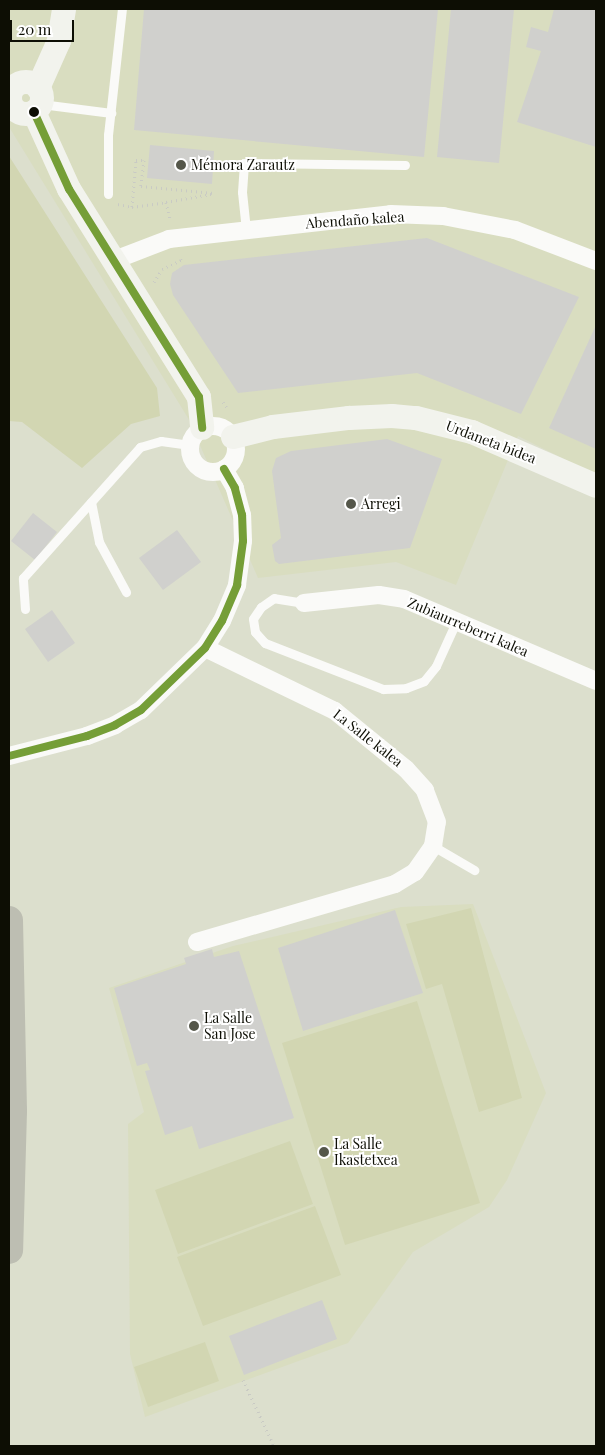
<!DOCTYPE html>
<html>
<head>
<meta charset="utf-8">
<style>
  body { margin:0 }
  #map { position:relative; width:605px; height:1455px; overflow:hidden; background:#dcdfcd; font-family:"Playfair Display",serif }
  div>[style] { position:absolute }
  [style*='--x'] { left:calc(var(--x)*1px); top:calc(var(--y)*1px); width:calc(var(--w)*1px); rotate:calc(var(--a)*1deg) }
  .built>* { inset:0; background:#d9ddc0 }
  .green>* { inset:0; background:#d2d6b2 }
  .building>* { inset:0; background:#d0d0cd }
  .path>* { height:3px; margin-top:-1.5px; transform-origin:0; background:repeating-linear-gradient(90deg,#c9cac4 0 1px,transparent 0 5px) }
  .lane>* { height:9px; margin:-4.5px; padding:0 4.5px; transform-origin:4.5px; border-radius:4.5px; background:#fafaf8 }
  .street>* { height:18px; margin:-9px; padding:0 9px; transform-origin:9px; border-radius:9px; background:#fafaf8 }
  .street>.ring { margin:-9px; padding:0; box-sizing:content-box; background:none; border:18px solid #fafaf8; border-radius:50% }
  .secondary>* { height:24px; margin:-12px; padding:0 12px; transform-origin:12px; border-radius:12px; background:#f2f3ed }
  .secondary>.ring { margin:-12px; padding:0; box-sizing:content-box; background:none; border:24px solid #f2f3ed; border-radius:50% }
  .highway>* { height:28px; margin:-14px; padding:0 14px; transform-origin:14px; border-radius:14px; background:#bdbeb2 }
  .bus-1>* { height:8px; margin:-4px; padding:0 4px; transform-origin:4px; border-radius:4px; background:#759e37 }
  .dots>* { width:14px; height:14px; translate:-50% -50%; box-sizing:border-box; border:2px solid #fff; border-radius:50% }
  span { translate:-50% -50%; white-space:nowrap; text-align:center; line-height:1.15; -webkit-text-stroke:4px #fff; paint-order:stroke }
  .poi-label { font-size:14px; color:#0d0e04 }
  .left { translate:0 -50%; text-align:left }
  .street-label { font-size:14px; color:#0d0e04 }
  .frame { position:absolute; inset:0; border:10px solid #0d0e04; pointer-events:none }
  .scale { position:absolute; left:10px; top:20px; width:64px; height:22px; box-sizing:border-box; border:2px solid #0d0e04; border-top:0; padding-left:6px; font-size:15px; line-height:18px; white-space:nowrap; color:#0d0e04; -webkit-text-stroke:4px #fff; paint-order:stroke }
</style>
</head>
<body>
<div id="map">
  <div class="built">
    <i style="clip-path:polygon(9px 9px,596px 9px,596px 475px,518px 436px,456px 585px,396px 562px,258px 578px,188px 418px,9px 127px)"></i>
    <i style="clip-path:polygon(473px 904px,546px 1093px,507px 1180px,489px 1207px,413px 1252px,348px 1343px,145px 1417px,130px 1354px,128px 1124px,144px 1112px,109px 988px,233px 946px,401px 907px)"></i>
  </div>
  <div class="green">
    <i style="clip-path:polygon(9px 156px,157px 388px,160px 416px,131px 424px,82px 468px,22px 422px,9px 421px)"></i>
    <i style="clip-path:polygon(471px 908px,522px 1098px,479px 1112px,442px 984px,426px 989px,406px 924px)"></i>
    <i style="clip-path:polygon(417px 1001px,480px 1203px,345px 1245px,282px 1043px)"></i>
    <i style="clip-path:polygon(290px 1141px,313px 1204px,178px 1254px,155px 1190px)"></i>
    <i style="clip-path:polygon(315px 1206px,341px 1275px,203px 1326px,177px 1257px)"></i>
    <i style="clip-path:polygon(205px 1342px,219px 1381px,148px 1407px,134px 1367px)"></i>
  </div>
  <div class="building">
    <i style="clip-path:polygon(144px 9px,438px 9px,424px 157px,134px 130px)"></i>
    <i style="clip-path:polygon(451px 9px,514px 9px,499px 163px,437px 157px)"></i>
    <i style="clip-path:polygon(554px 9px,596px 9px,596px 147px,517px 122px,541px 51px,526px 47px,531px 27px,548px 32px)"></i>
    <i style="clip-path:polygon(150px 145px,214px 151px,212px 184px,147px 178px)"></i>
    <i style="clip-path:polygon(427px 238px,579px 297px,521px 414px,417px 373px,238px 393px,173px 295px,170px 284px,172px 273px,184px 265px)"></i>
    <i style="clip-path:polygon(596px 325px,596px 449px,549px 428px)"></i>
    <i style="clip-path:polygon(387px 439px,442px 459px,410px 548px,279px 564px,275px 561px,272px 545px,281px 538px,272px 471px,276px 458px,291px 451px)"></i>
    <i style="clip-path:polygon(33px 513px,57px 532px,35px 560px,11px 541px)"></i>
    <i style="clip-path:polygon(177px 530px,201px 562px,163px 590px,139px 558px)"></i>
    <i style="clip-path:polygon(52px 610px,75px 643px,48px 662px,25px 629px)"></i>
    <i style="clip-path:polygon(395px 910px,423px 993px,303px 1031px,278px 948px)"></i>
    <i style="clip-path:polygon(212px 949px,214px 957px,239px 951px,294px 1118px,199px 1149px,192px 1126px,165px 1135px,145px 1071px,150px 1070px,147px 1063px,137px 1066px,114px 988px,186px 964px,184px 958px)"></i>
    <i style="clip-path:polygon(322px 1300px,337px 1339px,244px 1375px,229px 1336px)"></i>
  </div>
  <div class="path">
    <i style="--x:166;--y:202;--w:46;--a:-10.1"></i>
    <i style="--x:118;--y:204;--w:14;--a:12"></i>
    <i style="--x:132;--y:207;--w:47;--a:-85.1"></i>
    <i style="--x:136;--y:160;--w:8;--a:0"></i>
    <i style="--x:144;--y:160;--w:26;--a:97"></i>
    <i style="--x:141;--y:186;--w:73;--a:5.5"></i>
    <i style="--x:132;--y:207;--w:34;--a:-8"></i>
    <i style="--x:166;--y:202;--w:17;--a:77"></i>
    <i style="--x:154;--y:282;--w:15;--a:-58"></i>
    <i style="--x:162;--y:269;--w:21;--a:-25"></i>
    <i style="--x:181;--y:260;--w:3;--a:-108"></i>
    <i style="--x:223;--y:402;--w:7;--a:56"></i>
    <i style="--x:243;--y:1380;--w:73;--a:64.8"></i>
  </div>
  <div class="lane">
    <i style="--x:41;--y:104;--w:71;--a:7.3"></i>
    <i style="--x:108;--y:194;--w:59;--a:-90"></i>
    <i style="--x:108;--y:135;--w:127;--a:-83.7"></i>
    <i style="--x:246;--y:230;--w:38;--a:-96"></i>
    <i style="--x:242;--y:192;--w:29;--a:-86"></i>
    <i style="--x:244;--y:163;--w:161;--a:0.7"></i>
    <i style="--x:91;--y:502;--w:41;--a:78.7"></i>
    <i style="--x:99;--y:542;--w:57;--a:61.6"></i>
    <i style="--x:304;--y:603;--w:30;--a:-171"></i>
    <i style="--x:274;--y:598;--w:16;--a:145"></i>
    <i style="--x:261;--y:607;--w:14;--a:124"></i>
    <i style="--x:253;--y:619;--w:13;--a:81"></i>
    <i style="--x:255;--y:632;--w:15;--a:48"></i>
    <i style="--x:265;--y:643;--w:127;--a:21.3"></i>
    <i style="--x:383;--y:689;--w:23;--a:-2"></i>
    <i style="--x:406;--y:688;--w:19;--a:-21"></i>
    <i style="--x:424;--y:681;--w:19;--a:-51"></i>
    <i style="--x:436;--y:666;--w:48;--a:-65.6"></i>
    <i style="--x:25;--y:609;--w:31;--a:-94"></i>
    <i style="--x:23;--y:578;--w:176;--a:-48.2"></i>
    <i style="--x:140;--y:447;--w:22;--a:-16"></i>
    <i style="--x:161;--y:441;--w:29;--a:8"></i>
    <i style="--x:433;--y:846;--w:48;--a:30.3"></i>
  </div>
  <div class="street">
    <i style="--x:9;--y:89;--w:4;--a:56"></i>
    <i style="--x:112;--y:261;--w:61;--a:-21.1"></i>
    <i style="--x:169;--y:239;--w:223;--a:-6.4"></i>
    <i style="--x:391;--y:214;--w:52;--a:2.2"></i>
    <i style="--x:443;--y:216;--w:73;--a:11"></i>
    <i style="--x:515;--y:230;--w:87;--a:20.9"></i>
    <i class="ring" style="left:190px;top:426px;width:28px;height:28px"></i>
    <i style="--x:304;--y:603;--w:75;--a:-6.1"></i>
    <i style="--x:379;--y:595;--w:25;--a:9"></i>
    <i style="--x:404;--y:599;--w:209;--a:23.1"></i>
    <i style="--x:9;--y:756;--w:81;--a:-14.4"></i>
    <i style="--x:87;--y:736;--w:30;--a:-21"></i>
    <i style="--x:115;--y:725;--w:30;--a:-30"></i>
    <i style="--x:141;--y:710;--w:89;--a:-44.1"></i>
    <i style="--x:205;--y:648;--w:32;--a:-58"></i>
    <i style="--x:222;--y:621;--w:39;--a:-67"></i>
    <i style="--x:237;--y:585;--w:44;--a:-82.2"></i>
    <i style="--x:243;--y:541;--w:26;--a:-92"></i>
    <i style="--x:242;--y:515;--w:28;--a:-105"></i>
    <i style="--x:235;--y:488;--w:22;--a:-120"></i>
    <i style="--x:197;--y:942;--w:206;--a:-16.3"></i>
    <i style="--x:395;--y:884;--w:23;--a:-31"></i>
    <i style="--x:415;--y:872;--w:32;--a:-55"></i>
    <i style="--x:433;--y:846;--w:24;--a:-81"></i>
    <i style="--x:437;--y:822;--w:34;--a:-111"></i>
    <i style="--x:425;--y:790;--w:28;--a:-132"></i>
    <i style="--x:406;--y:769;--w:92;--a:-140.8"></i>
    <i style="--x:335;--y:711;--w:144;--a:-154.1"></i>
  </div>
  <div class="secondary">
    <i class="ring" style="left:10px;top:82px;width:8px;height:8px"></i>
    <i style="--x:38;--y:88;--w:51;--a:-65.9"></i>
    <i style="--x:59;--y:41;--w:32;--a:-81"></i>
    <i style="--x:34;--y:112;--w:85;--a:65.6"></i>
    <i style="--x:69;--y:189;--w:245;--a:58"></i>
    <i style="--x:199;--y:397;--w:31;--a:84"></i>
    <i style="--x:233;--y:437;--w:41;--a:-14"></i>
    <i style="--x:273;--y:427;--w:77;--a:-6.8"></i>
    <i style="--x:349;--y:418;--w:43;--a:-2.7"></i>
    <i style="--x:392;--y:416;--w:24;--a:5"></i>
    <i style="--x:416;--y:418;--w:58;--a:14"></i>
    <i style="--x:472;--y:432;--w:135;--a:23.5"></i>
  </div>
  <div class="highway">
    <i style="--x:9;--y:920;--w:191;--a:88.8"></i>
    <i style="--x:13;--y:1111;--w:139;--a:91.6"></i>
  </div>
  <div class="bus-1">
    <i style="--x:34;--y:112;--w:85;--a:65.6"></i>
    <i style="--x:69;--y:189;--w:245;--a:58"></i>
    <i style="--x:199;--y:397;--w:31;--a:84"></i>
    <i style="--x:9;--y:756;--w:81;--a:-14.4"></i>
    <i style="--x:87;--y:736;--w:30;--a:-21"></i>
    <i style="--x:115;--y:725;--w:30;--a:-30"></i>
    <i style="--x:141;--y:710;--w:89;--a:-44.1"></i>
    <i style="--x:205;--y:648;--w:32;--a:-58"></i>
    <i style="--x:222;--y:621;--w:39;--a:-67"></i>
    <i style="--x:237;--y:585;--w:44;--a:-82.2"></i>
    <i style="--x:243;--y:541;--w:26;--a:-92"></i>
    <i style="--x:242;--y:515;--w:28;--a:-105"></i>
    <i style="--x:235;--y:488;--w:22;--a:-120"></i>
  </div>
  <div class="dots">
    <i style="left:34px;top:112px;background:#0d0e04"></i>
    <i style="left:181px;top:165px;background:#55574a"></i>
    <i style="left:351px;top:504px;background:#55574a"></i>
    <i style="left:194px;top:1026px;background:#55574a"></i>
    <i style="left:324px;top:1152px;background:#55574a"></i>
  </div>
  <div class="poi-label">
    <span class="left" style="left:191px;top:165px">Mémora Zarautz</span>
    <span class="left" style="left:361px;top:504px">Arregi</span>
    <span class="left" style="left:204px;top:1026px">La Salle<br>San Jose</span>
    <span class="left" style="left:334px;top:1152px">La Salle<br>Ikastetxea</span>
  </div>
  <div class="street-label">
    <span style="left:355px;top:220px;rotate:-4deg">Abendaño kalea</span>
    <span style="left:491px;top:442px;rotate:21deg">Urdaneta bidea</span>
    <span style="left:468px;top:627px;rotate:23deg">Zubiaurreberri kalea</span>
    <span style="left:368px;top:738px;rotate:38deg">La Salle kalea</span>
  </div>
  <div class="frame"></div>
  <div class="scale">20 m</div>
</div>
</body>
</html>
